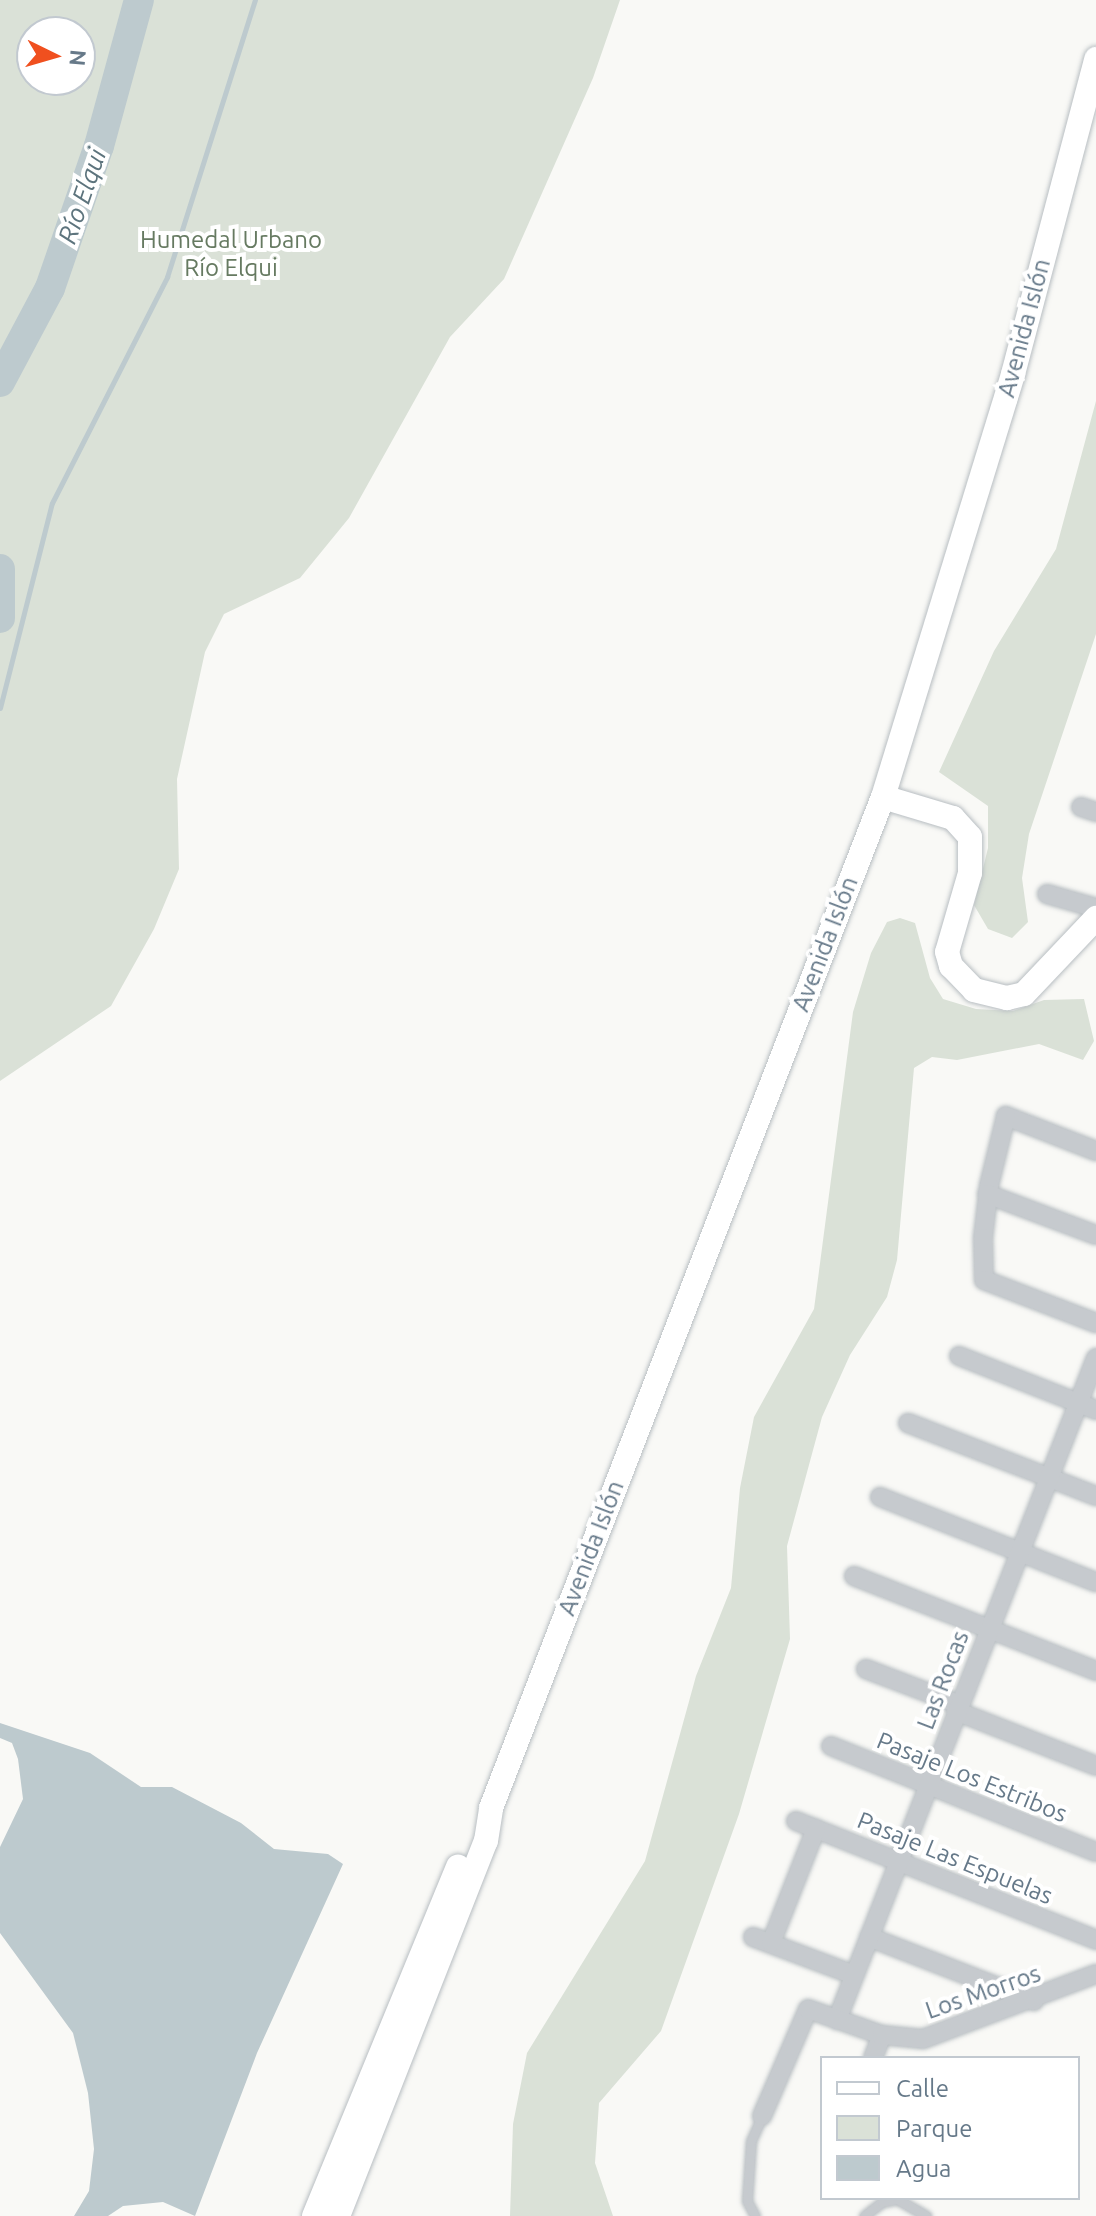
<!DOCTYPE html>
<html>
<head>
<meta charset="utf-8">
<style>
  body { margin:0 }
  #map { position:relative; width:1096px; height:2216px; overflow:hidden; background:#f9f9f6; font-family:Ubuntu,sans-serif }
  div>[style] { position:absolute }
  [style*='--x'] { left:calc(var(--x)*1px); top:calc(var(--y)*1px); width:calc(var(--w)*1px); rotate:calc(var(--a)*1deg) }
  .green>* { inset:0; background:#dae1d7 }
  .water>* { inset:0; background:#bdcace }
  .stream>* { height:5px; margin:-2.5px; padding:0 2.5px; transform-origin:2.5px; border-radius:2.5px; background:#bdcace }
  .river>* { height:30px; margin:-15px; padding:0 15px; transform-origin:15px; border-radius:15px; background:#bdcace }
  .roads { filter:drop-shadow(0 0 2px #b8bec2) drop-shadow(0 0 2px #b8bec2) }
  .lane>* { height:9px; margin:-4.5px; padding:0 4.5px; transform-origin:4.5px; border-radius:4.5px; background:#c6cace }
  .street>* { height:18px; margin:-9px; padding:0 9px; transform-origin:9px; border-radius:9px; background:#c6cace }
  .secondary>* { height:24px; margin:-12px; padding:0 12px; transform-origin:12px; border-radius:12px; background:#fff }
  span { translate:-50% -50%; white-space:nowrap; text-align:center; line-height:1.15; -webkit-text-stroke:8px #fff; paint-order:stroke }
  .park-label { font-size:24px; color:#667a61 }
  .street-label { font-size:24px; color:#667989 }
  .water-label { font-size:26px; color:#5d747d; font-style:italic }
  .legend { position:absolute; left:820px; top:2056px; width:260px; height:144px; box-sizing:border-box; background:#fff; border:2px solid #c2c9d0; margin:0; padding:10px 14px; list-style:none; font-size:24px; color:#667989 }
  .legend li { display:flex; align-items:center; gap:16px; height:40px }
  .legend b { width:40px; border:2px solid #c2c9d0 }
  .north { position:absolute; left:16px; top:16px; width:80px; height:80px; box-sizing:border-box; background:#fff; border:2px solid #c2c9d0; border-radius:50%; rotate:95deg; font-size:22px; font-weight:700; line-height:32px; text-align:center; color:#667989 }
  .north::after { content:''; display:block; margin:auto; width:28px; height:36px; background:#f0501f; clip-path:polygon(50% 0,100% 100%,50% 72%,0 100%) }
</style>
</head>
<body>
<div id="map">
  <div class="green">
    <i style="clip-path:polygon(evenodd,0 0,620px 0,593px 78px,504px 279px,450px 337px,349px 518px,300px 578px,224px 614px,205px 652px,177px 779px,179px 869px,154px 929px,111px 1006px,0 1081px,0 0,32px 32px,80px 32px,80px 80px,32px 80px,32px 32px)"></i>
    <i style="clip-path:polygon(1096px 401px,1096px 634px,1029px 834px,1022px 878px,1028px 922px,1012px 938px,988px 929px,974px 905px,988px 848px,988px 806px,939px 772px,994px 651px,1056px 549px)"></i>
    <i style="clip-path:polygon(900px 918px,915px 923px,930px 978px,943px 999px,976px 1009px,1013px 1011px,1044px 1000px,1084px 999px,1094px 1041px,1083px 1060px,1039px 1044px,957px 1060px,932px 1057px,914px 1068px,897px 1260px,887px 1297px,850px 1355px,822px 1417px,787px 1546px,790px 1639px,739px 1814px,661px 2031px,599px 2103px,595px 2163px,613px 2216px,510px 2216px,513px 2124px,527px 2053px,645px 1861px,696px 1676px,731px 1588px,740px 1488px,754px 1417px,814px 1309px,853px 1012px,871px 953px,887px 922px)"></i>
  </div>
  <div class="water">
    <i style="clip-path:polygon(0 1723px,90px 1753px,141px 1787px,172px 1787px,241px 1823px,274px 1849px,328px 1854px,343px 1864px,257px 2053px,195px 2216px,163px 2202px,123px 2206px,108px 2216px,74px 2216px,89px 2191px,94px 2149px,88px 2093px,73px 2033px,0 1933px,0 1847px,23px 1799px,18px 1759px,12px 1743px,0 1738px)"></i>
  </div>
  <div class="stream">
    <i style="--x:0;--y:708;--w:211;--a:-75.8"></i>
    <i style="--x:52;--y:503;--w:254;--a:-63"></i>
    <i style="--x:167;--y:277;--w:291;--a:-72.4"></i>
  </div>
  <div class="river">
    <i style="--x:0;--y:382;--w:106;--a:-62"></i>
    <i style="--x:50;--y:288;--w:150;--a:-71"></i>
    <i style="--x:99;--y:146;--w:151;--a:-74.7"></i>
    <i style="--x:0;--y:569;--w:49;--a:90"></i>
  </div>
  <div class="roads">
    <div class="lane">
      <i style="--x:755;--y:2216;--w:17;--a:-118"></i>
      <i style="--x:747;--y:2201;--w:60;--a:-86.2"></i>
      <i style="--x:751;--y:2141;--w:27;--a:-66"></i>
      <i style="--x:864;--y:2216;--w:23;--a:-38"></i>
      <i style="--x:882;--y:2202;--w:15;--a:-11"></i>
      <i style="--x:897;--y:2199;--w:34;--a:30"></i>
    </div>
    <div class="street">
      <i style="--x:1081;--y:807;--w:16;--a:18"></i>
      <i style="--x:1047;--y:894;--w:51;--a:15.9"></i>
      <i style="--x:1096;--y:1151;--w:97;--a:-158.7"></i>
      <i style="--x:1006;--y:1116;--w:72;--a:103.7"></i>
      <i style="--x:989;--y:1186;--w:52;--a:96.6"></i>
      <i style="--x:983;--y:1238;--w:42;--a:88.6"></i>
      <i style="--x:984;--y:1280;--w:120;--a:21"></i>
      <i style="--x:987;--y:1194;--w:116;--a:20.6"></i>
      <i style="--x:959;--y:1356;--w:147;--a:21.5"></i>
      <i style="--x:908;--y:1423;--w:202;--a:21.2"></i>
      <i style="--x:880;--y:1497;--w:232;--a:21.5"></i>
      <i style="--x:854;--y:1576;--w:260;--a:21.4"></i>
      <i style="--x:866;--y:1669;--w:98;--a:20.8"></i>
      <i style="--x:956;--y:1711;--w:150;--a:21.4"></i>
      <i style="--x:831;--y:1746;--w:285;--a:21.8"></i>
      <i style="--x:796;--y:1821;--w:323;--a:21.6"></i>
      <i style="--x:753;--y:1937;--w:108;--a:20.6"></i>
      <i style="--x:869;--y:1937;--w:177;--a:21.2"></i>
      <i style="--x:771;--y:1943;--w:123;--a:-68.5"></i>
      <i style="--x:837;--y:2020;--w:711;--a:-68.63"></i>
      <i style="--x:873;--y:2058;--w:25;--a:-69"></i>
      <i style="--x:762;--y:2116;--w:116;--a:-66.7"></i>
      <i style="--x:808;--y:2009;--w:78;--a:19.4"></i>
      <i style="--x:882;--y:2035;--w:41;--a:5.6"></i>
      <i style="--x:923;--y:2039;--w:185;--a:-20.6"></i>
    </div>
    <div class="secondary">
      <i style="--x:883;--y:797;--w:73;--a:16.7"></i>
      <i style="--x:953;--y:818;--w:25;--a:48"></i>
      <i style="--x:970;--y:837;--w:36;--a:90"></i>
      <i style="--x:970;--y:873;--w:82;--a:106.2"></i>
      <i style="--x:947;--y:952;--w:15;--a:74"></i>
      <i style="--x:951;--y:966;--w:33;--a:46"></i>
      <i style="--x:974;--y:990;--w:34;--a:14"></i>
      <i style="--x:1007;--y:998;--w:17;--a:-13"></i>
      <i style="--x:1024;--y:994;--w:105;--a:-46.5"></i>
      <i style="--x:314;--y:2216;--w:378;--a:-67.6"></i>
      <i style="--x:338;--y:2216;--w:403;--a:-68.5"></i>
      <i style="--x:486;--y:1841;--w:33;--a:-81"></i>
      <i style="--x:491;--y:1808;--w:1084;--a:-68.81"></i>
      <i style="--x:883;--y:797;--w:443;--a:-72.9"></i>
      <i style="--x:1013;--y:374;--w:326;--a:-75.2"></i>
    </div>
  </div>
  <div class="park-label">
    <span style="left:231px;top:254px">Humedal Urbano<br>Río Elqui</span>
  </div>
  <div class="street-label">
    <span style="left:1024px;top:328px;rotate:-75deg">Avenida Islón</span>
    <span style="left:825px;top:944px;rotate:-69deg">Avenida Islón</span>
    <span style="left:591px;top:1548px;rotate:-69deg">Avenida Islón</span>
    <span style="left:943px;top:1680px;rotate:-69deg">Las Rocas</span>
    <span style="left:972px;top:1777px;rotate:22deg">Pasaje Los Estribos</span>
    <span style="left:955px;top:1858px;rotate:22deg">Pasaje Las Espuelas</span>
    <span style="left:983px;top:1992px;rotate:-19deg">Los Morros</span>
  </div>
  <div class="water-label">
    <span style="left:82px;top:196px;rotate:-71deg">Río Elqui</span>
  </div>
  <ul class="legend">
  <li><b style="height:10px;background:#fff"></b>Calle</li>
  <li><b style="height:22px;background:#dae1d7"></b>Parque</li>
  <li><b style="height:22px;background:#bdcace"></b>Agua</li>
  </ul>
  <div class="north">N</div>
</div>
</body>
</html>
